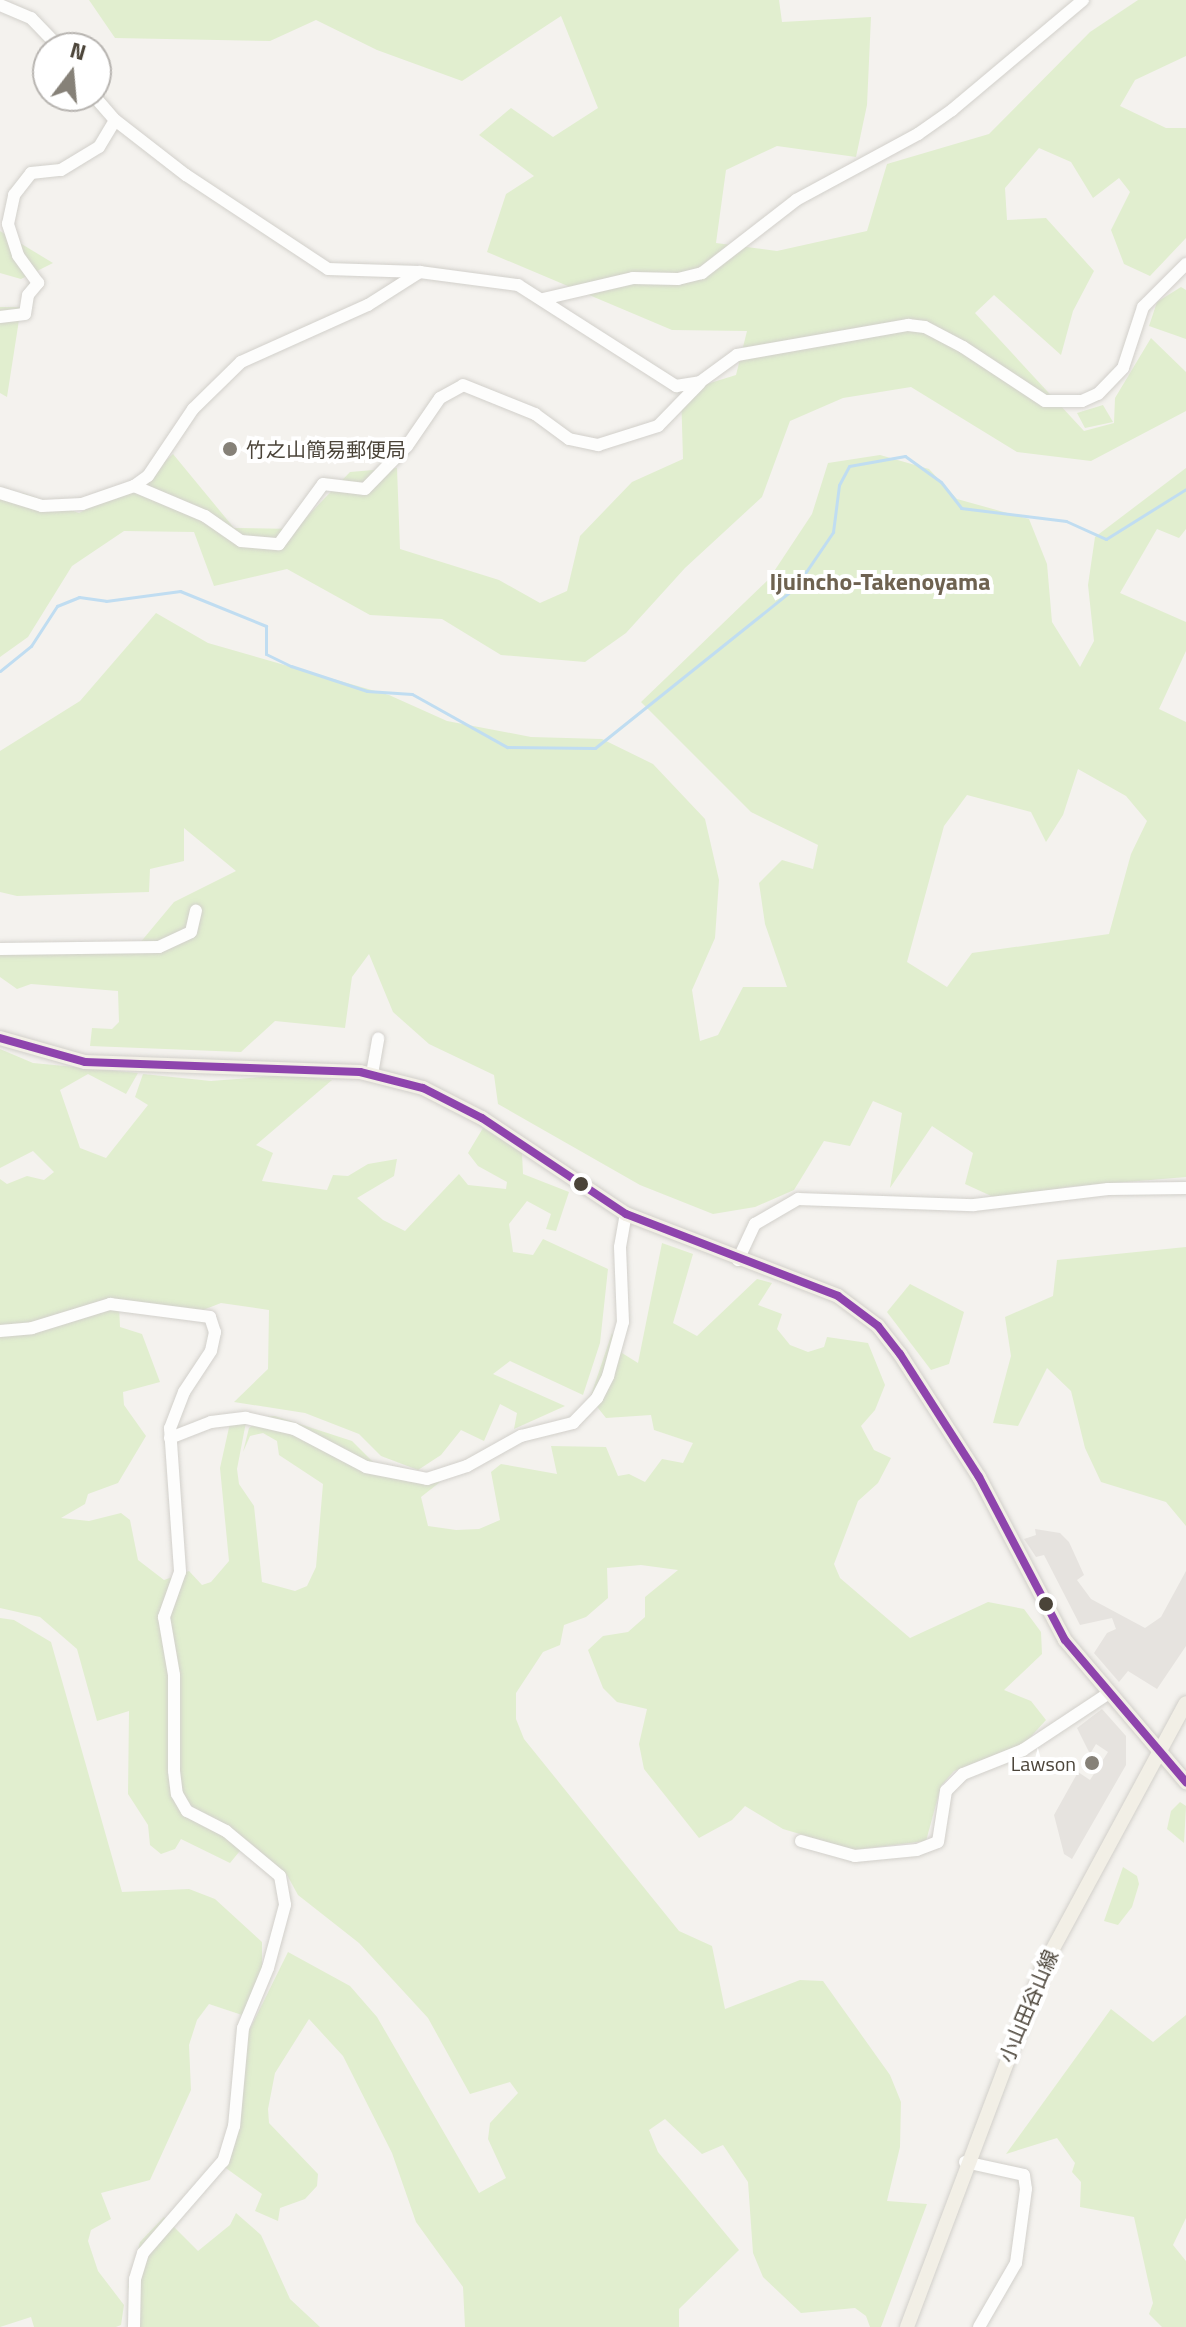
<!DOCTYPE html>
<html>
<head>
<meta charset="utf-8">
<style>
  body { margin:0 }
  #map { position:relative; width:1186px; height:2327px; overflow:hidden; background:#f4f2ee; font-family:"Titillium Web","Noto Sans JP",sans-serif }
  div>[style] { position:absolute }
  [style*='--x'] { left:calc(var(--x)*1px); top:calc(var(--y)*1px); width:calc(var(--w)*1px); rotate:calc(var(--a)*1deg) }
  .green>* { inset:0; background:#e1eecf }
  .parking>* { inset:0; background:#e6e3df }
  .stream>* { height:3px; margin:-1.5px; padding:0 1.5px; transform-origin:1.5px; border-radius:1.5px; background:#c0ddf1 }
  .roads { filter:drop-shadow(0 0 2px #d2d0cb) drop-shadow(0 0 2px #d2d0cb) }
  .minor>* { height:12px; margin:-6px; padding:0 6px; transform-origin:6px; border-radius:6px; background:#fdfdfc }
  .major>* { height:14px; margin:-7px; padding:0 7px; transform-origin:7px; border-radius:7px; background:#f2efe6 }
  .bus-1>* { height:8px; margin:-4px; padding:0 4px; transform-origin:4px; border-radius:4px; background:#8e44ad }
  .dots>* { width:22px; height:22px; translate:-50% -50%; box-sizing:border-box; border:4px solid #fff; border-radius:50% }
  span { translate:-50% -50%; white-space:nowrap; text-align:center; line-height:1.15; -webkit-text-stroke:8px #fff; paint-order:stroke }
  .poi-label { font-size:20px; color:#4b4439 }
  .left { translate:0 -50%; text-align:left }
  .right { translate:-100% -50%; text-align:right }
  .street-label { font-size:20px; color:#4b4439 }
  .quarter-label { font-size:24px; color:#6e6250; font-weight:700 }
  .north { position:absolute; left:32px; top:32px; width:80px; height:80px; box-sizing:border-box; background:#fff; border:2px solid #b7b4b0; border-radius:50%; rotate:16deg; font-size:22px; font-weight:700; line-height:32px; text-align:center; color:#4b4439 }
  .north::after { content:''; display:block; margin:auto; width:28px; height:36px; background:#868178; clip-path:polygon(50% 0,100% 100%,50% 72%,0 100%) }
</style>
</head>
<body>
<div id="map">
  <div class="green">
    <i style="clip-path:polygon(89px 0,779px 0,782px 22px,871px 17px,867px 105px,856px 157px,777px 146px,726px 170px,716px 243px,777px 251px,867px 231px,887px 164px,989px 134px,1090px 32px,1138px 0,1186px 0,1186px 56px,1135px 80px,1120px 106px,1166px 128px,1186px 128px,1186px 238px,1150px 276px,1124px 264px,1111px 230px,1130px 192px,1119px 178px,1093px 198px,1071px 162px,1039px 148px,1005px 188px,1007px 220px,1046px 218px,1094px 271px,1073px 311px,1061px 355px,994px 295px,975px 313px,1084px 431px,1114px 423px,1115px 398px,1151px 338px,1186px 372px,1186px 411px,1091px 461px,1017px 452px,911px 387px,843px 398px,790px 421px,762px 497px,685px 568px,626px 633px,585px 662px,501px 655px,442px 619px,370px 615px,287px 569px,214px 586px,194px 532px,124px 531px,72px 566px,28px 637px,0 657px,0 494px,23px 493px,79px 513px,151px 474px,173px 454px,234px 528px,295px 529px,350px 472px,397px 468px,400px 549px,499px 580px,540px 603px,567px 591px,580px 536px,632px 482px,683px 459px,681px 392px,736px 375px,747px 331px,672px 330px,487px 252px,506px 194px,534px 176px,479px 135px,511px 108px,553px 137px,598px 108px,561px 16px,462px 81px,377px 50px,316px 20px,270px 41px,115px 38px)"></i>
    <i style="clip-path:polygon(0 231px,53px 263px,21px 279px,0 273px)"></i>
    <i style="clip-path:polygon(1181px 287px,1186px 290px,1186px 339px,1149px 326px,1157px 302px)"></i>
    <i style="clip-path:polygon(0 307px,21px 307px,7px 397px,0 393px)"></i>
    <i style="clip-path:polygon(1103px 405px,1113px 422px,1085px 428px,1077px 413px)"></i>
    <i style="clip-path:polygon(evenodd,880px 455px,929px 469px,957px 499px,1029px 519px,1047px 564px,1052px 622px,1080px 667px,1094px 641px,1088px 585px,1095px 537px,1186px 468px,1186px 529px,1179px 538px,1157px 529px,1120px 593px,1186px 622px,1186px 651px,1159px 709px,1186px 722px,1186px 1177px,1066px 1187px,1000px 1200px,965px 1184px,973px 1153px,932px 1126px,890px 1188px,902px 1113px,873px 1101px,850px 1146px,824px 1141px,794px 1190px,755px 1207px,713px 1214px,640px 1185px,498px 1104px,494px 1075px,429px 1044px,393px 1012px,369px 954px,352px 977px,345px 1028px,275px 1021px,241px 1052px,90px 1046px,92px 1028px,112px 1029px,119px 1022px,118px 991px,31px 984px,17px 989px,0 977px,0 952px,134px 950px,174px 902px,236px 871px,184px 828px,184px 861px,150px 869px,149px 892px,17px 896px,0 892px,0 751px,80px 701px,156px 613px,208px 643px,389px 695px,447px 721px,531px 737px,602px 739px,653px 764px,705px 819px,719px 880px,715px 938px,692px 990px,700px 1041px,718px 1035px,743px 987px,787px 987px,765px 924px,759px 883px,782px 860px,813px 869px,818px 845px,751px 812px,641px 702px,769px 579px,812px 514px,828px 463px,880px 455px,1078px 769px,1126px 796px,1147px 821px,1131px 854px,1109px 934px,972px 953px,947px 987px,907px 962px,944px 826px,967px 795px,1031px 812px,1046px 842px,1063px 815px,1078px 769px)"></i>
    <i style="clip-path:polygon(0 1049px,33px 1063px,138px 1073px,126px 1094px,88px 1074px,60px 1090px,80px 1148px,106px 1158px,148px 1105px,135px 1097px,143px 1074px,211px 1081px,286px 1075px,332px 1080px,256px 1145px,273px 1153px,262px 1181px,327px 1190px,333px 1175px,348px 1176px,368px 1164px,397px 1159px,394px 1176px,357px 1198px,383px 1220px,405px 1231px,459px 1174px,468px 1185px,506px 1189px,507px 1182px,478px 1166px,468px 1153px,483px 1128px,522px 1153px,523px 1174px,569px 1192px,556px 1231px,546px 1229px,551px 1214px,527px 1201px,509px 1224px,513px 1252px,533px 1255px,543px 1239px,608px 1269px,600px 1343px,583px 1395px,510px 1361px,493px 1374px,565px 1406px,514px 1429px,517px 1413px,500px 1404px,484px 1441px,461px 1430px,441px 1455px,418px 1470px,381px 1456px,359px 1434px,305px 1413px,234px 1402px,268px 1369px,269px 1310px,221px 1303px,203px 1310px,119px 1305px,120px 1327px,142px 1334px,160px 1382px,123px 1392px,124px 1405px,146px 1436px,118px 1483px,88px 1494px,85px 1504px,61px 1518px,89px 1521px,121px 1513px,130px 1520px,138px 1560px,164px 1580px,189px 1571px,202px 1585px,211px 1582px,229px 1561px,220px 1468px,230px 1423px,246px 1422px,237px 1469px,239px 1484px,254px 1506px,262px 1582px,295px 1591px,307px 1586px,316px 1567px,323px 1484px,279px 1455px,277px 1441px,263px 1433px,250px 1436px,243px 1452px,249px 1428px,263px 1417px,275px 1416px,352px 1441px,374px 1463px,408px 1482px,440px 1482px,421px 1497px,428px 1526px,456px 1530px,479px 1529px,500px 1520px,491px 1472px,501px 1464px,557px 1474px,551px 1446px,606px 1447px,618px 1476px,629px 1474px,645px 1482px,662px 1459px,683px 1463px,693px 1443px,654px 1430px,651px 1415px,606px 1418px,590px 1398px,612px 1333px,622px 1353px,638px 1363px,662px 1243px,693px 1254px,673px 1323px,697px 1336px,757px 1279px,772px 1283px,758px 1305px,782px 1314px,777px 1329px,790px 1345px,808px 1352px,824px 1347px,827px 1337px,868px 1343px,885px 1385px,875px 1410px,861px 1426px,874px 1450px,891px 1458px,878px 1483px,858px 1501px,834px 1564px,840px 1578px,910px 1638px,988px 1602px,1024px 1609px,1041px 1632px,1042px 1654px,1004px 1690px,1031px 1701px,1046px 1720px,1025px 1743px,954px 1771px,941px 1786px,926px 1841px,853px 1850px,783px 1829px,745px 1806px,732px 1820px,699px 1838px,644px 1769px,639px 1744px,647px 1709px,617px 1702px,603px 1688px,588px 1650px,603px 1636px,628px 1632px,645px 1617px,645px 1597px,678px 1570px,641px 1565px,607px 1568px,608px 1598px,586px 1617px,564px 1625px,560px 1645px,543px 1652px,516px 1693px,516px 1719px,524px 1739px,679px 1931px,712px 1946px,725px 2009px,800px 1980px,823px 1981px,890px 2075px,901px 2102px,900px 2147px,887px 2201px,927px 2204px,881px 2327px,870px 2327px,866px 2316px,855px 2308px,801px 2313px,763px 2277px,753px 2253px,748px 2182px,723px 2145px,702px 2154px,665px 2119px,649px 2130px,658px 2152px,739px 2250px,679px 2309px,679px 2327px,465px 2327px,463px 2287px,416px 2222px,392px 2153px,343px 2056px,309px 2019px,275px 2073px,268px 2109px,269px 2123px,318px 2174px,317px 2186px,305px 2199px,280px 2208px,278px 2221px,255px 2211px,262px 2194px,223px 2166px,247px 2035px,288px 1952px,350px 1986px,377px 2017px,479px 2193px,506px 2178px,488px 2139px,490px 2123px,518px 2093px,510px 2082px,470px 2094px,428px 2018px,359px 1943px,298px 1895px,287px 1875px,248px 1841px,230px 1863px,181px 1839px,175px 1849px,161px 1854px,150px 1845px,148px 1825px,128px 1794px,129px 1711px,97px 1721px,77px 1649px,40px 1617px,0 1608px,0 1179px,7px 1184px,27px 1176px,44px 1180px,54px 1172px,33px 1151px,0 1168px)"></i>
    <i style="clip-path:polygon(1186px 1247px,1186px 1526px,1166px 1502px,1101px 1482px,1085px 1448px,1071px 1391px,1047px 1368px,1018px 1426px,993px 1423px,1011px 1356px,1005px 1317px,1053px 1296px,1057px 1260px)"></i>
    <i style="clip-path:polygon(910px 1284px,964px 1312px,949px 1364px,931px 1370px,887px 1312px)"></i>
    <i style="clip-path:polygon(0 1618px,14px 1620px,51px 1642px,122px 1892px,189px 1889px,215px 1899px,262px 1942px,262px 1981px,242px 2015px,209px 2004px,197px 2020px,189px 2045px,191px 2090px,150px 2180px,101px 2193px,111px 2219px,91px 2230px,88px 2241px,98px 2271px,124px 2305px,121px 2325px,116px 2327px,34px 2327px,31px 2317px,0 2327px)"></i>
    <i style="clip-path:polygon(1180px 1802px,1186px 1806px,1184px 1843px,1167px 1829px,1171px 1811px)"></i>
    <i style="clip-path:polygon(1123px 1867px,1137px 1876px,1139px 1884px,1132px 1907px,1118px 1925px,1104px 1921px)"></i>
    <i style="clip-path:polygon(1111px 2009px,1153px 2042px,1186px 2015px,1186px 2218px,1173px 2245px,1186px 2261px,1186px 2327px,1162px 2327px,1149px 2314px,1153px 2303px,1134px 2217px,1080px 2207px,1081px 2182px,1072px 2172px,1075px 2163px,1057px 2138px,1006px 2154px)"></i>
    <i style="clip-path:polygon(236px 2213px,261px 2235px,290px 2299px,320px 2327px,137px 2327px,128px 2287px,140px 2242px,164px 2217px,198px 2251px,230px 2225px)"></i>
  </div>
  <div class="parking">
    <i style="clip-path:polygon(1035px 1529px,1060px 1533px,1069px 1542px,1084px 1575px,1077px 1580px,1091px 1599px,1145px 1628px,1161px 1617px,1186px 1571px,1186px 1646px,1157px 1689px,1128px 1671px,1119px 1682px,1094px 1653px,1107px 1633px,1116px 1629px,1112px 1618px,1080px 1625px,1044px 1555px,1036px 1557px,1024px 1539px,1036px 1535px)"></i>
    <i style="clip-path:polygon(1102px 1709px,1126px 1736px,1126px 1765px,1072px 1859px,1064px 1854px,1054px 1815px,1078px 1772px,1090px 1780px,1108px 1752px,1096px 1744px,1090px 1754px,1077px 1728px)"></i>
  </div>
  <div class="stream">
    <i style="--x:0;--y:671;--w:40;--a:-39"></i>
    <i style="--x:31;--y:646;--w:48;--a:-57"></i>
    <i style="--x:57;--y:606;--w:24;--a:-22"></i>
    <i style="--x:79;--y:597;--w:27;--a:8"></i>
    <i style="--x:106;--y:601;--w:75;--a:-7.7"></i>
    <i style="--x:180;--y:591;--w:93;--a:22.1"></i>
    <i style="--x:266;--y:626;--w:28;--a:90"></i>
    <i style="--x:266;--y:654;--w:28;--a:26"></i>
    <i style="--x:291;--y:666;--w:80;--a:18.2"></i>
    <i style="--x:367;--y:691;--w:45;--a:3.8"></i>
    <i style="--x:412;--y:694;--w:109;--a:29.2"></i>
    <i style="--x:507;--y:747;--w:88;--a:0.7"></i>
    <i style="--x:595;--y:748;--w:256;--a:-38.7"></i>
    <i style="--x:795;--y:588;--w:68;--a:-55.8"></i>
    <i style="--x:833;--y:532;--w:47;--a:-82.7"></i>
    <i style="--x:839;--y:485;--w:21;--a:-62"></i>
    <i style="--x:849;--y:466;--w:57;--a:-10.1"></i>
    <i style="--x:905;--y:456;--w:44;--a:35.8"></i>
    <i style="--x:941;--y:482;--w:33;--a:52"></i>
    <i style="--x:961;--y:508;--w:106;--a:7.1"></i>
    <i style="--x:1066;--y:521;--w:44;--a:24.2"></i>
    <i style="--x:1106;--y:539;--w:94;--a:-32"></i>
  </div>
  <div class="roads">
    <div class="minor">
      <i style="--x:0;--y:5;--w:34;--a:23"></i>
      <i style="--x:31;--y:18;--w:42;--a:46"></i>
      <i style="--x:94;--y:96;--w:32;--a:49"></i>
      <i style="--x:115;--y:120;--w:90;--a:37.8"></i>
      <i style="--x:186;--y:175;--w:170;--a:33.5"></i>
      <i style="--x:328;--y:269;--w:92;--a:1.9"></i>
      <i style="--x:420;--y:272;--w:99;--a:7.6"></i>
      <i style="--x:518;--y:285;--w:188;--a:32.6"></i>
      <i style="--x:676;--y:386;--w:24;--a:-9"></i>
      <i style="--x:700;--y:382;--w:46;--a:-36.1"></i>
      <i style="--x:737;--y:355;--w:174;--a:-10"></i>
      <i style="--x:908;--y:325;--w:17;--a:7"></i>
      <i style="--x:925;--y:327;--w:43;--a:27.8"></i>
      <i style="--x:963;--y:347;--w:98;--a:33.4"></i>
      <i style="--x:1045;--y:401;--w:37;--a:0"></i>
      <i style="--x:1082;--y:401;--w:17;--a:-24"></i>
      <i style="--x:1098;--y:394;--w:36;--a:-46"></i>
      <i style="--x:1123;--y:368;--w:64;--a:-71.8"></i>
      <i style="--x:1143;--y:307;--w:61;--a:-45"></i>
      <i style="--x:543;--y:299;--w:92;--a:-13.1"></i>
      <i style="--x:633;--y:278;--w:45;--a:1.3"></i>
      <i style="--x:678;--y:279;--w:25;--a:-14"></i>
      <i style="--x:702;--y:273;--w:119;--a:-37.8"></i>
      <i style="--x:796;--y:200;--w:139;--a:-28.4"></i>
      <i style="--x:918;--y:134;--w:42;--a:-35.2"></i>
      <i style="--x:952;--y:110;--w:171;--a:-40"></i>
      <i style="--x:0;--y:317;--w:25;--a:-7"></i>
      <i style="--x:25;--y:314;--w:19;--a:-81"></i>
      <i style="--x:28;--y:295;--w:16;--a:-50"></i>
      <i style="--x:38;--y:283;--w:34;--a:-126"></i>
      <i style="--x:18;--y:255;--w:33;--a:-108"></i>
      <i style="--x:8;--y:224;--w:30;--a:-78"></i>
      <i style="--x:14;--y:195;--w:28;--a:-52"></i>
      <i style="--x:31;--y:173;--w:30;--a:-6"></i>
      <i style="--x:61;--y:170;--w:44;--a:-31.2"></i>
      <i style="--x:99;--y:147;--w:31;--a:-59"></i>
      <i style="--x:134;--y:486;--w:77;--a:22.9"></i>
      <i style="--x:205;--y:516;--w:44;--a:34.8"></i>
      <i style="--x:241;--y:541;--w:38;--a:5"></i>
      <i style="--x:279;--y:544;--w:74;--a:-53.7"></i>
      <i style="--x:323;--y:484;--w:42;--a:6.8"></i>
      <i style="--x:365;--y:489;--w:60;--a:-45.7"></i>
      <i style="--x:407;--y:446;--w:58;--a:-55.5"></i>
      <i style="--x:440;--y:398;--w:26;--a:-29"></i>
      <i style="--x:463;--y:385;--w:78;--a:21.9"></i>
      <i style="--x:535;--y:414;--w:42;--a:36.3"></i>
      <i style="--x:569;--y:439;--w:30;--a:12"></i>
      <i style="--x:598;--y:445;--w:63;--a:-17.6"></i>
      <i style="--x:658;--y:426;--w:60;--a:-45.7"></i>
      <i style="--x:0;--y:493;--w:44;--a:17.2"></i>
      <i style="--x:42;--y:506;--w:40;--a:-2.9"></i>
      <i style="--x:82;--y:504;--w:55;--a:-19.1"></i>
      <i style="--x:134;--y:486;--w:17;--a:-36"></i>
      <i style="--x:148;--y:476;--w:81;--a:-56.1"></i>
      <i style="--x:193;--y:409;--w:67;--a:-44.4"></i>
      <i style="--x:241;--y:362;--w:139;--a:-24.2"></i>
      <i style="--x:368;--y:305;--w:62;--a:-32.4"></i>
      <i style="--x:0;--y:949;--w:159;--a:-0.7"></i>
      <i style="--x:159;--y:947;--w:35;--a:-25"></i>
      <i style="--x:191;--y:932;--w:22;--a:-77"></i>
      <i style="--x:372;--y:1074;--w:36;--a:-80"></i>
      <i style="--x:738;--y:1260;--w:40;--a:-65"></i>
      <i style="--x:755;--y:1224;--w:50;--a:-30.2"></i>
      <i style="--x:798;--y:1199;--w:176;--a:2"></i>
      <i style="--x:974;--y:1205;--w:135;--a:-6.8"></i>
      <i style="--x:1108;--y:1189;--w:78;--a:-0.7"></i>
      <i style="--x:0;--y:1331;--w:32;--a:-5"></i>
      <i style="--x:32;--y:1328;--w:82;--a:-17.1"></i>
      <i style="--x:110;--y:1304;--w:101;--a:7.4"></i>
      <i style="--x:210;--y:1317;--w:16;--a:72"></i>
      <i style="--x:215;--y:1332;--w:19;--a:102"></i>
      <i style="--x:211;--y:1351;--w:49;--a:123.4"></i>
      <i style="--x:184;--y:1392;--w:39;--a:111"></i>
      <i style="--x:170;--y:1428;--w:144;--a:86"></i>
      <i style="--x:180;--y:1572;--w:48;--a:109.6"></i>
      <i style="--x:164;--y:1617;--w:59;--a:80.2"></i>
      <i style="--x:174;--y:1675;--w:96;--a:90"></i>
      <i style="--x:174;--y:1771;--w:23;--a:83"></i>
      <i style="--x:177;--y:1794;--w:20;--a:60"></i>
      <i style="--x:187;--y:1811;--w:44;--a:27.1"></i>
      <i style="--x:226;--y:1831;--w:70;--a:39.8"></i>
      <i style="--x:280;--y:1876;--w:29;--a:80"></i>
      <i style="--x:285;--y:1905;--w:65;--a:105.1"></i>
      <i style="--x:268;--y:1968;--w:65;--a:112.6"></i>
      <i style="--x:243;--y:2028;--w:98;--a:95.2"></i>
      <i style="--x:234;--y:2126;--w:37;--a:107"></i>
      <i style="--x:223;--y:2161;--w:122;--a:131"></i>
      <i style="--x:143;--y:2253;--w:27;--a:107"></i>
      <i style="--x:135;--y:2279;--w:48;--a:91.2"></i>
      <i style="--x:170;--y:1438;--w:44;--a:-21.3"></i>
      <i style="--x:211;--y:1422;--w:35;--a:-7"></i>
      <i style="--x:246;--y:1418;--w:49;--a:12.9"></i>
      <i style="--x:294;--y:1429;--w:81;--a:27.8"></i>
      <i style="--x:366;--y:1467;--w:62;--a:11.1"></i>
      <i style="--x:427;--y:1479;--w:42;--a:-18"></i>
      <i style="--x:467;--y:1466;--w:62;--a:-29.1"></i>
      <i style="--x:521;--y:1436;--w:54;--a:-14"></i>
      <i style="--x:573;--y:1423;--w:35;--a:-46"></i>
      <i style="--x:597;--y:1398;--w:25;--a:-63"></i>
      <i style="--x:608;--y:1376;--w:56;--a:-74.5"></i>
      <i style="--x:623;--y:1322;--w:75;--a:-92.3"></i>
      <i style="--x:620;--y:1247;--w:34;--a:-80"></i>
      <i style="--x:801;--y:1841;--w:56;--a:15.5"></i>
      <i style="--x:855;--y:1856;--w:62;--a:-5.5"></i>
      <i style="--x:917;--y:1850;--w:22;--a:-21"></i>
      <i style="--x:938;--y:1842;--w:52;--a:-81.1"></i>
      <i style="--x:946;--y:1791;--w:24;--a:-45"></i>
      <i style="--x:963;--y:1774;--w:65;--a:-21.8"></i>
      <i style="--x:1023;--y:1750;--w:103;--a:-33.5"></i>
      <i style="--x:965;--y:2162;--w:60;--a:12.4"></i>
      <i style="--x:1024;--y:2175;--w:14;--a:82"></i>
      <i style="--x:1026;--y:2189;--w:75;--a:97.7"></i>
      <i style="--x:1016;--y:2263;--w:74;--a:120"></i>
    </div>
    <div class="major">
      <i style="--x:0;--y:1038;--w:88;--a:15.8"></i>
      <i style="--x:85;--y:1062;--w:275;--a:2.1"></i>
      <i style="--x:360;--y:1072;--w:65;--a:14.3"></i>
      <i style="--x:423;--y:1088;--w:66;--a:27"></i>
      <i style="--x:482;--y:1118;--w:173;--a:33.7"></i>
      <i style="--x:626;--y:1214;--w:227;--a:21.1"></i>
      <i style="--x:838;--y:1296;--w:50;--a:36.9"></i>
      <i style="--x:878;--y:1326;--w:36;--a:52"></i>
      <i style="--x:900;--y:1354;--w:146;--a:57.3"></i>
      <i style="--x:979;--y:1477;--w:184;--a:62.2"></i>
      <i style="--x:1065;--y:1640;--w:187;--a:49.6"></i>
      <i style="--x:907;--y:2327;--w:383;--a:-69.3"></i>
      <i style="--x:1042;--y:1969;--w:302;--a:-61.6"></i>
    </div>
  </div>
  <div class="bus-1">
    <i style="--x:0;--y:1038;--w:88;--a:15.8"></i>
    <i style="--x:85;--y:1062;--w:275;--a:2.1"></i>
    <i style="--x:360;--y:1072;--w:65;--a:14.3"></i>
    <i style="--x:423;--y:1088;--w:66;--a:27"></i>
    <i style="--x:482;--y:1118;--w:173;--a:33.7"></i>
    <i style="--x:626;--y:1214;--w:227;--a:21.1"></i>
    <i style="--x:838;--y:1296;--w:50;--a:36.9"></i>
    <i style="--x:878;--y:1326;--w:36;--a:52"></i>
    <i style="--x:900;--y:1354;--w:146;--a:57.3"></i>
    <i style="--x:979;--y:1477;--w:184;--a:62.2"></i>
    <i style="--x:1065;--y:1640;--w:187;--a:49.6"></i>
  </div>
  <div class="dots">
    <i style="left:230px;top:449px;background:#868178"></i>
    <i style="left:581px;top:1184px;background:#4b4439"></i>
    <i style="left:1046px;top:1604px;background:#4b4439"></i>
    <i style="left:1092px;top:1763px;background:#868178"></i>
  </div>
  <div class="poi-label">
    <span class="left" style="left:246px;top:449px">竹之山簡易郵便局</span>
    <span class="right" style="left:1076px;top:1763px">Lawson</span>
  </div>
  <div class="street-label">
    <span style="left:1028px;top:2006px;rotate:-67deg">小山田谷山線</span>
  </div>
  <div class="quarter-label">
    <span style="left:880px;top:582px">Ijuincho-Takenoyama</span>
  </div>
  <div class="north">N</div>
</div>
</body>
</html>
